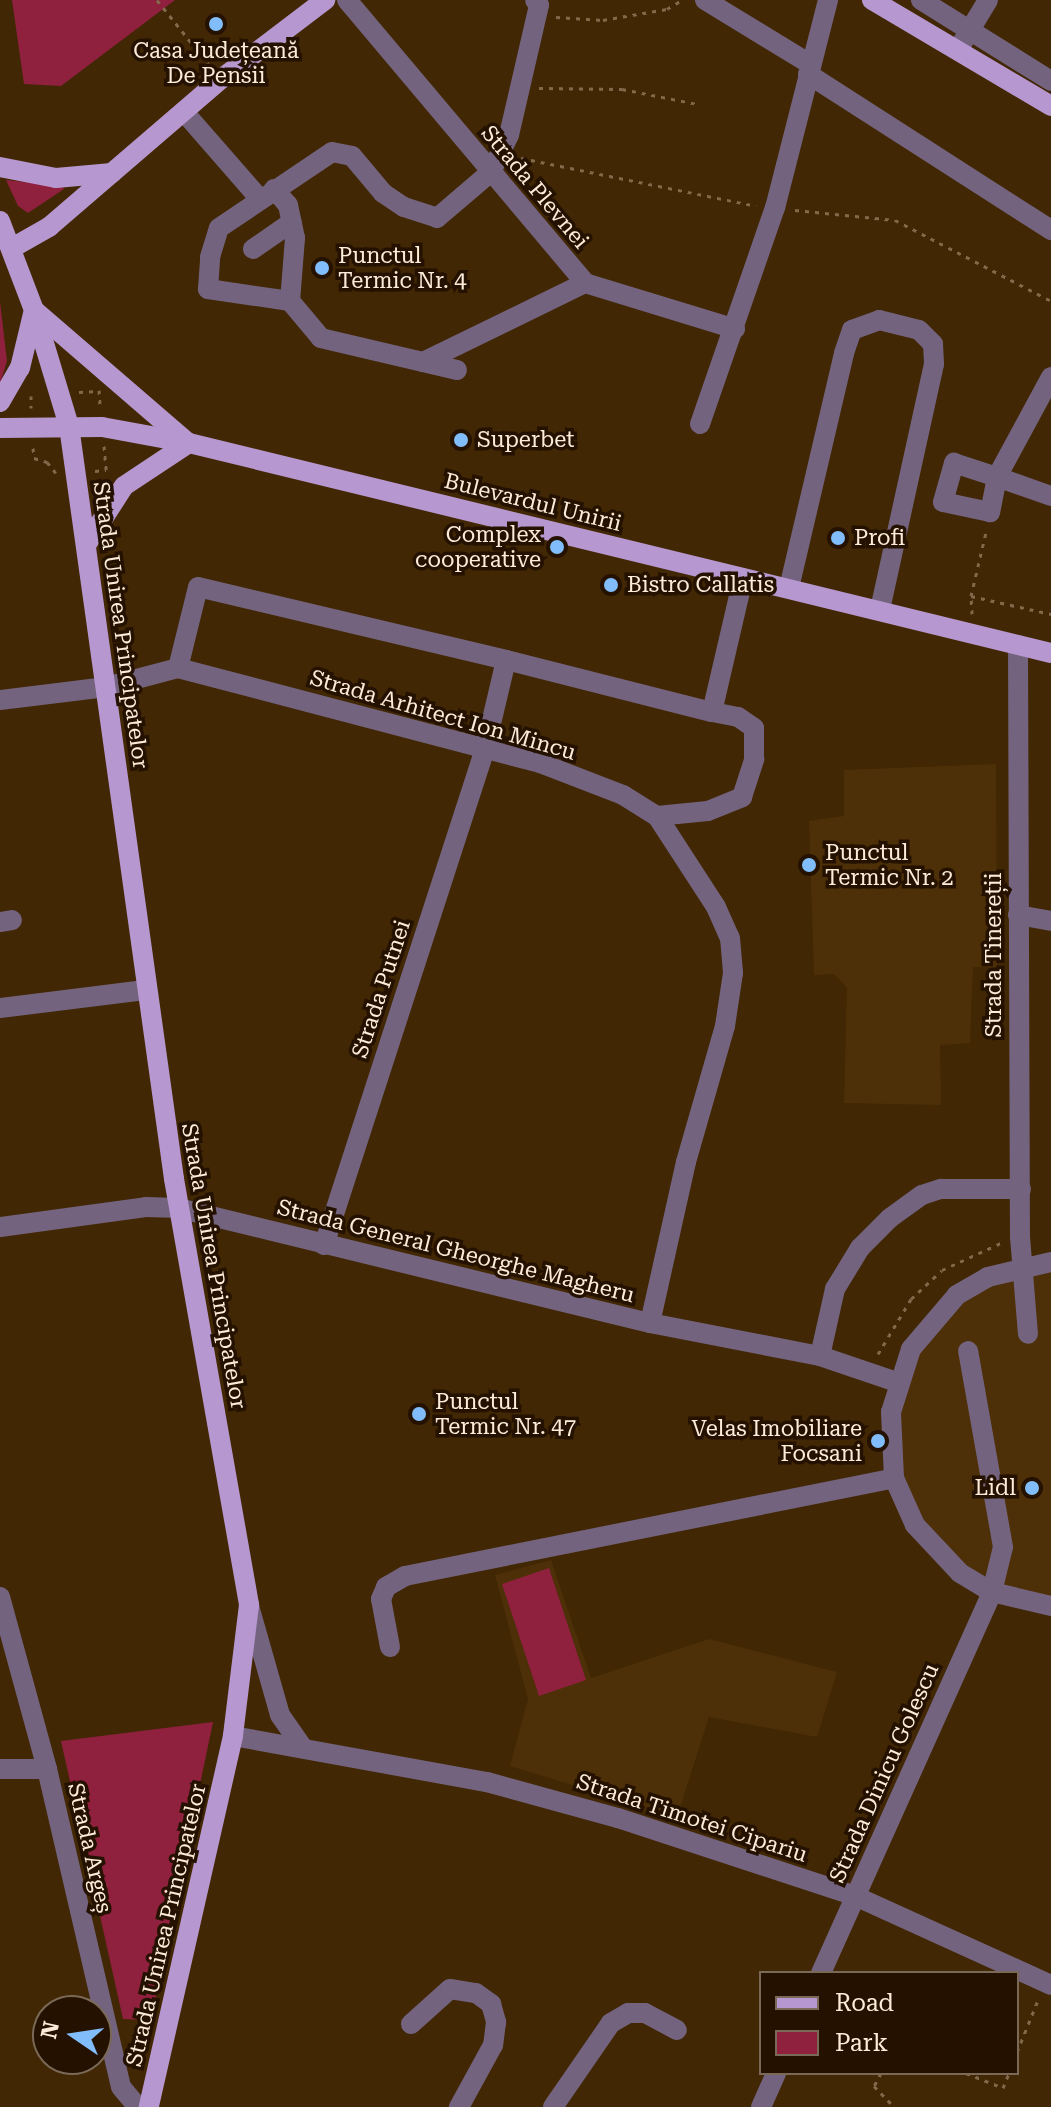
<!DOCTYPE html>
<html>
<head>
<meta charset="utf-8">
<style>
  body { margin:0 }
  #map { position:relative; width:1051px; height:2107px; overflow:hidden; background:#412703; font-family:"Roboto Serif",serif }
  div>[style] { position:absolute }
  [style*='--x'] { left:calc(var(--x)*1px); top:calc(var(--y)*1px); width:calc(var(--w)*1px); rotate:calc(var(--a)*1deg) }
  .built>* { inset:0; background:#4d3007 }
  .green>* { inset:0; background:#8f203e }
  .path>* { height:3px; margin-top:-1.5px; transform-origin:0; background:repeating-linear-gradient(90deg,#816a4c 0 4px,transparent 0 10px) }
  .minor>* { height:20px; margin:-10px; padding:0 10px; transform-origin:10px; border-radius:10px; background:#73637f }
  .major>* { height:20px; margin:-10px; padding:0 10px; transform-origin:10px; border-radius:10px; background:#b797d0 }
  .dots>* { width:22px; height:22px; translate:-50% -50%; box-sizing:border-box; border:4px solid #241100; border-radius:50% }
  span { translate:-50% -50%; white-space:nowrap; text-align:center; line-height:1.15; -webkit-text-stroke:7px #241100; paint-order:stroke }
  .poi-label { font-size:22px; color:#fdecd9 }
  .left { translate:0 -50%; text-align:left }
  .right { translate:-100% -50%; text-align:right }
  .street-label { font-size:22px; color:#fdecd9 }
  .legend { position:absolute; left:759px; top:1971px; width:260px; height:104px; box-sizing:border-box; background:#241100; border:2px solid #7b6957; margin:0; padding:10px 14px; list-style:none; font-size:24px; color:#fdecd9 }
  .legend li { display:flex; align-items:center; gap:16px; height:40px }
  .legend b { width:40px; border:2px solid #7b6957 }
  .north { position:absolute; left:32px; top:1995px; width:80px; height:80px; box-sizing:border-box; background:#241100; border:2px solid #7b6957; border-radius:50%; rotate:283deg; font-size:22px; font-weight:700; line-height:32px; text-align:center; color:#fdecd9 }
  .north::after { content:''; display:block; margin:auto; width:28px; height:36px; background:#81bdfa; clip-path:polygon(50% 0,100% 100%,50% 72%,0 100%) }
</style>
</head>
<body>
<div id="map">
  <div class="built">
    <i style="clip-path:polygon(996px 764px,997px 967px,973px 967px,970px 1043px,940px 1045px,941px 1105px,844px 1103px,847px 988px,834px 974px,814px 975px,809px 821px,844px 816px,844px 770px)"></i>
    <i style="clip-path:polygon(1051px 1262px,1051px 1606px,960px 1573px,894px 1478px,897px 1382px,957px 1295px)"></i>
    <i style="clip-path:polygon(551px 1560px,591px 1678px,709px 1639px,837px 1672px,817px 1737px,709px 1717px,677px 1817px,510px 1766px,528px 1699px,495px 1575px)"></i>
  </div>
  <div class="green">
    <i style="clip-path:polygon(12px 0,175px 0,61px 86px,24px 84px)"></i>
    <i style="clip-path:polygon(6px 180px,62px 186px,64px 189px,28px 213px,18px 206px)"></i>
    <i style="clip-path:polygon(0 302px,7px 361px,0 384px)"></i>
    <i style="clip-path:polygon(549px 1568px,586px 1680px,539px 1696px,502px 1584px)"></i>
    <i style="clip-path:polygon(213px 1722px,151px 2020px,123px 2019px,61px 1741px)"></i>
  </div>
  <div class="path">
    <i style="--x:157;--y:0;--w:85;--a:51.2"></i>
    <i style="--x:556;--y:17;--w:47;--a:3.7"></i>
    <i style="--x:603;--y:20;--w:65;--a:-9.8"></i>
    <i style="--x:667;--y:9;--w:17;--a:-31"></i>
    <i style="--x:539;--y:88;--w:83;--a:0.7"></i>
    <i style="--x:622;--y:89;--w:76;--a:11.3"></i>
    <i style="--x:521;--y:158;--w:240;--a:11.5"></i>
    <i style="--x:795;--y:210;--w:100;--a:5.7"></i>
    <i style="--x:895;--y:220;--w:176;--a:27.4"></i>
    <i style="--x:99;--y:390;--w:16;--a:86"></i>
    <i style="--x:79;--y:392;--w:20;--a:-3"></i>
    <i style="--x:31;--y:396;--w:12;--a:90"></i>
    <i style="--x:104;--y:446;--w:24;--a:85"></i>
    <i style="--x:33;--y:448;--w:10;--a:84"></i>
    <i style="--x:34;--y:458;--w:14;--a:17"></i>
    <i style="--x:47;--y:462;--w:14;--a:51"></i>
    <i style="--x:95;--y:471;--w:11;--a:-5"></i>
    <i style="--x:971;--y:596;--w:82;--a:12.7"></i>
    <i style="--x:972;--y:614;--w:18;--a:-93"></i>
    <i style="--x:971;--y:596;--w:66;--a:-76.8"></i>
    <i style="--x:878;--y:1354;--w:64;--a:-59"></i>
    <i style="--x:911;--y:1299;--w:42;--a:-43.1"></i>
    <i style="--x:942;--y:1270;--w:65;--a:-24.6"></i>
    <i style="--x:1017;--y:2052;--w:56;--a:-68"></i>
    <i style="--x:881;--y:2073;--w:15;--a:118"></i>
    <i style="--x:874;--y:2086;--w:29;--a:46"></i>
    <i style="--x:966;--y:2073;--w:40;--a:22"></i>
    <i style="--x:1003;--y:2088;--w:16;--a:-68"></i>
  </div>
  <div class="minor">
    <i style="--x:347;--y:0;--w:370;--a:49.9"></i>
    <i style="--x:585;--y:283;--w:157;--a:17"></i>
    <i style="--x:705;--y:0;--w:123;--a:31.4"></i>
    <i style="--x:921;--y:0;--w:153;--a:31.9"></i>
    <i style="--x:962;--y:43;--w:50;--a:-58.8"></i>
    <i style="--x:808;--y:74;--w:289;--a:32.7"></i>
    <i style="--x:184;--y:112;--w:116;--a:48.9"></i>
    <i style="--x:274;--y:189;--w:21;--a:49"></i>
    <i style="--x:288;--y:205;--w:34;--a:78"></i>
    <i style="--x:295;--y:238;--w:63;--a:94.5"></i>
    <i style="--x:253;--y:249;--w:47;--a:-34.7"></i>
    <i style="--x:423;--y:362;--w:180;--a:-26"></i>
    <i style="--x:457;--y:370;--w:140;--a:-166.8"></i>
    <i style="--x:321;--y:338;--w:48;--a:-130"></i>
    <i style="--x:290;--y:301;--w:83;--a:-171.7"></i>
    <i style="--x:208;--y:289;--w:32;--a:-86"></i>
    <i style="--x:210;--y:257;--w:30;--a:-73"></i>
    <i style="--x:219;--y:228;--w:136;--a:-33.9"></i>
    <i style="--x:332;--y:152;--w:20;--a:11"></i>
    <i style="--x:352;--y:156;--w:48;--a:50"></i>
    <i style="--x:383;--y:193;--w:25;--a:34"></i>
    <i style="--x:404;--y:207;--w:35;--a:18"></i>
    <i style="--x:437;--y:218;--w:71;--a:-40.4"></i>
    <i style="--x:491;--y:172;--w:41;--a:-64.1"></i>
    <i style="--x:509;--y:135;--w:133;--a:-77"></i>
    <i style="--x:539;--y:5;--w:6;--a:-129"></i>
    <i style="--x:1051;--y:377;--w:114;--a:118.4"></i>
    <i style="--x:997;--y:477;--w:36;--a:101"></i>
    <i style="--x:990;--y:512;--w:48;--a:-168"></i>
    <i style="--x:943;--y:502;--w:41;--a:-74.2"></i>
    <i style="--x:954;--y:463;--w:45;--a:18"></i>
    <i style="--x:997;--y:477;--w:57;--a:19.4"></i>
    <i style="--x:700;--y:424;--w:229;--a:-70.9"></i>
    <i style="--x:775;--y:208;--w:215;--a:-75.7"></i>
    <i style="--x:789;--y:588;--w:241;--a:-76.8"></i>
    <i style="--x:844;--y:353;--w:24;--a:-71"></i>
    <i style="--x:852;--y:330;--w:29;--a:-20"></i>
    <i style="--x:879;--y:320;--w:41;--a:14"></i>
    <i style="--x:919;--y:330;--w:20;--a:45"></i>
    <i style="--x:933;--y:344;--w:20;--a:87"></i>
    <i style="--x:934;--y:364;--w:251;--a:102.4"></i>
    <i style="--x:1018;--y:645;--w:592;--a:89.81"></i>
    <i style="--x:1020;--y:1237;--w:97;--a:85.3"></i>
    <i style="--x:178;--y:668;--w:83;--a:-76.1"></i>
    <i style="--x:198;--y:587;--w:317;--a:13.3"></i>
    <i style="--x:0;--y:700;--w:107;--a:-7"></i>
    <i style="--x:106;--y:687;--w:74;--a:-14.8"></i>
    <i style="--x:178;--y:668;--w:374;--a:14.7"></i>
    <i style="--x:540;--y:763;--w:89;--a:21.1"></i>
    <i style="--x:623;--y:795;--w:40;--a:32"></i>
    <i style="--x:657;--y:816;--w:108;--a:57"></i>
    <i style="--x:716;--y:907;--w:34;--a:66"></i>
    <i style="--x:730;--y:938;--w:35;--a:85"></i>
    <i style="--x:733;--y:973;--w:54;--a:98.6"></i>
    <i style="--x:725;--y:1026;--w:141;--a:106"></i>
    <i style="--x:686;--y:1162;--w:165;--a:102.6"></i>
    <i style="--x:657;--y:816;--w:51;--a:-5.6"></i>
    <i style="--x:708;--y:811;--w:37;--a:-22"></i>
    <i style="--x:742;--y:797;--w:40;--a:-72"></i>
    <i style="--x:754;--y:759;--w:31;--a:-90"></i>
    <i style="--x:754;--y:728;--w:19;--a:-145"></i>
    <i style="--x:738;--y:717;--w:26;--a:-169"></i>
    <i style="--x:1018;--y:915;--w:34;--a:10"></i>
    <i style="--x:0;--y:922;--w:12;--a:-9"></i>
    <i style="--x:0;--y:1008;--w:146;--a:-7.1"></i>
    <i style="--x:0;--y:1227;--w:147;--a:-7.8"></i>
    <i style="--x:146;--y:1207;--w:32;--a:2"></i>
    <i style="--x:178;--y:1208;--w:486;--a:13.7"></i>
    <i style="--x:650;--y:1323;--w:173;--a:11"></i>
    <i style="--x:820;--y:1356;--w:81;--a:18.7"></i>
    <i style="--x:324;--y:1245;--w:521;--a:-72.02"></i>
    <i style="--x:485;--y:749;--w:91;--a:-76.7"></i>
    <i style="--x:506;--y:660;--w:212;--a:14.2"></i>
    <i style="--x:712;--y:712;--w:137;--a:-76.9"></i>
    <i style="--x:1051;--y:1262;--w:65;--a:166.6"></i>
    <i style="--x:988;--y:1277;--w:36;--a:150"></i>
    <i style="--x:957;--y:1295;--w:71;--a:130.4"></i>
    <i style="--x:911;--y:1349;--w:66;--a:107.6"></i>
    <i style="--x:891;--y:1412;--w:66;--a:87.4"></i>
    <i style="--x:894;--y:1478;--w:51;--a:65.9"></i>
    <i style="--x:915;--y:1525;--w:66;--a:46.8"></i>
    <i style="--x:960;--y:1573;--w:37;--a:31"></i>
    <i style="--x:992;--y:1592;--w:61;--a:13.3"></i>
    <i style="--x:820;--y:1356;--w:69;--a:-77.4"></i>
    <i style="--x:835;--y:1289;--w:48;--a:-58.6"></i>
    <i style="--x:860;--y:1248;--w:42;--a:-45"></i>
    <i style="--x:890;--y:1218;--w:39;--a:-36"></i>
    <i style="--x:922;--y:1195;--w:20;--a:-18"></i>
    <i style="--x:941;--y:1189;--w:80;--a:0"></i>
    <i style="--x:0;--y:1597;--w:178;--a:74.7"></i>
    <i style="--x:47;--y:1769;--w:326;--a:76.9"></i>
    <i style="--x:121;--y:2087;--w:26;--a:50"></i>
    <i style="--x:249;--y:1606;--w:113;--a:74.1"></i>
    <i style="--x:280;--y:1715;--w:39;--a:55"></i>
    <i style="--x:390;--y:1647;--w:49;--a:-100.6"></i>
    <i style="--x:381;--y:1599;--w:13;--a:-67"></i>
    <i style="--x:386;--y:1587;--w:22;--a:-30"></i>
    <i style="--x:405;--y:1576;--w:499;--a:-11.3"></i>
    <i style="--x:233;--y:1736;--w:258;--a:10.3"></i>
    <i style="--x:487;--y:1782;--w:136;--a:15.4"></i>
    <i style="--x:618;--y:1818;--w:250;--a:18.2"></i>
    <i style="--x:855;--y:1896;--w:215;--a:24.4"></i>
    <i style="--x:0;--y:1769;--w:47;--a:0"></i>
    <i style="--x:821;--y:1973;--w:418;--a:-65.8"></i>
    <i style="--x:992;--y:1592;--w:46;--a:-76.3"></i>
    <i style="--x:1003;--y:1547;--w:199;--a:-100.1"></i>
    <i style="--x:411;--y:2024;--w:52;--a:-41.9"></i>
    <i style="--x:450;--y:1989;--w:26;--a:9"></i>
    <i style="--x:476;--y:1993;--w:19;--a:36"></i>
    <i style="--x:491;--y:2004;--w:19;--a:74"></i>
    <i style="--x:496;--y:2022;--w:23;--a:97"></i>
    <i style="--x:493;--y:2045;--w:71;--a:118.7"></i>
    <i style="--x:553;--y:2107;--w:102;--a:-55.4"></i>
    <i style="--x:611;--y:2023;--w:20;--a:-30"></i>
    <i style="--x:628;--y:2013;--w:17;--a:0"></i>
    <i style="--x:645;--y:2013;--w:36;--a:28"></i>
    <i style="--x:761;--y:2107;--w:37;--a:-66"></i>
  </div>
  <div class="major">
    <i style="--x:872;--y:0;--w:208;--a:30.6"></i>
    <i style="--x:0;--y:167;--w:57;--a:11.1"></i>
    <i style="--x:56;--y:178;--w:56;--a:-5.1"></i>
    <i style="--x:0;--y:221;--w:95;--a:69.1"></i>
    <i style="--x:34;--y:310;--w:121;--a:73.2"></i>
    <i style="--x:69;--y:426;--w:760;--a:82.06"></i>
    <i style="--x:174;--y:1179;--w:433;--a:80"></i>
    <i style="--x:249;--y:1605;--w:132;--a:97"></i>
    <i style="--x:233;--y:1736;--w:380;--a:102.8"></i>
    <i style="--x:12;--y:248;--w:43;--a:-29.6"></i>
    <i style="--x:49;--y:227;--w:227;--a:-40.7"></i>
    <i style="--x:221;--y:79;--w:131;--a:-37.2"></i>
    <i style="--x:34;--y:310;--w:203;--a:40.8"></i>
    <i style="--x:0;--y:402;--w:39;--a:-60"></i>
    <i style="--x:20;--y:368;--w:56;--a:-76.5"></i>
    <i style="--x:0;--y:428;--w:102;--a:-0.6"></i>
    <i style="--x:102;--y:427;--w:88;--a:10.4"></i>
    <i style="--x:189;--y:443;--w:887;--a:13.69"></i>
    <i style="--x:86;--y:545;--w:70;--a:-57.2"></i>
    <i style="--x:124;--y:486;--w:78;--a:-33.5"></i>
  </div>
  <div class="dots">
    <i style="left:216px;top:24px;background:#81bdfa"></i>
    <i style="left:322px;top:268px;background:#81bdfa"></i>
    <i style="left:461px;top:440px;background:#81bdfa"></i>
    <i style="left:838px;top:538px;background:#81bdfa"></i>
    <i style="left:557px;top:547px;background:#81bdfa"></i>
    <i style="left:611px;top:585px;background:#81bdfa"></i>
    <i style="left:809px;top:865px;background:#81bdfa"></i>
    <i style="left:419px;top:1414px;background:#81bdfa"></i>
    <i style="left:878px;top:1441px;background:#81bdfa"></i>
    <i style="left:1032px;top:1488px;background:#81bdfa"></i>
  </div>
  <div class="poi-label">
    <span style="left:216px;top:63px">Casa Județeană<br>De Pensii</span>
    <span class="left" style="left:338px;top:268px">Punctul<br>Termic Nr. 4</span>
    <span class="left" style="left:477px;top:440px">Superbet</span>
    <span class="right" style="left:541px;top:547px">Complex<br>cooperative</span>
    <span class="left" style="left:854px;top:538px">Profi</span>
    <span class="left" style="left:627px;top:585px">Bistro Callatis</span>
    <span class="left" style="left:825px;top:865px">Punctul<br>Termic Nr. 2</span>
    <span class="left" style="left:435px;top:1414px">Punctul<br>Termic Nr. 47</span>
    <span class="right" style="left:862px;top:1441px">Velas Imobiliare<br>Focsani</span>
    <span class="right" style="left:1016px;top:1488px">Lidl</span>
  </div>
  <div class="street-label">
    <span style="left:535px;top:187px;rotate:50deg">Strada Plevnei</span>
    <span style="left:533px;top:502px;rotate:14deg">Bulevardul Unirii</span>
    <span style="left:121px;top:625px;rotate:82deg">Strada Unirea Principatelor</span>
    <span style="left:443px;top:715px;rotate:16deg">Strada Arhitect Ion Mincu</span>
    <span style="left:994px;top:955px;rotate:-90deg">Strada Tinereții</span>
    <span style="left:381px;top:989px;rotate:-72deg">Strada Putnei</span>
    <span style="left:456px;top:1251px;rotate:14deg">Strada General Gheorghe Magheru</span>
    <span style="left:214px;top:1266px;rotate:80deg">Strada Unirea Principatelor</span>
    <span style="left:884px;top:1773px;rotate:-66deg">Strada Dinicu Golescu</span>
    <span style="left:692px;top:1818px;rotate:18deg">Strada Timotei Cipariu</span>
    <span style="left:90px;top:1848px;rotate:77deg">Strada Argeș</span>
    <span style="left:166px;top:1925px;rotate:-77deg">Strada Unirea Principatelor</span>
  </div>
  <ul class="legend">
  <li><b style="height:10px;background:#b797d0"></b>Road</li>
  <li><b style="height:22px;background:#8f203e"></b>Park</li>
  </ul>
  <div class="north">N</div>
</div>
</body>
</html>
